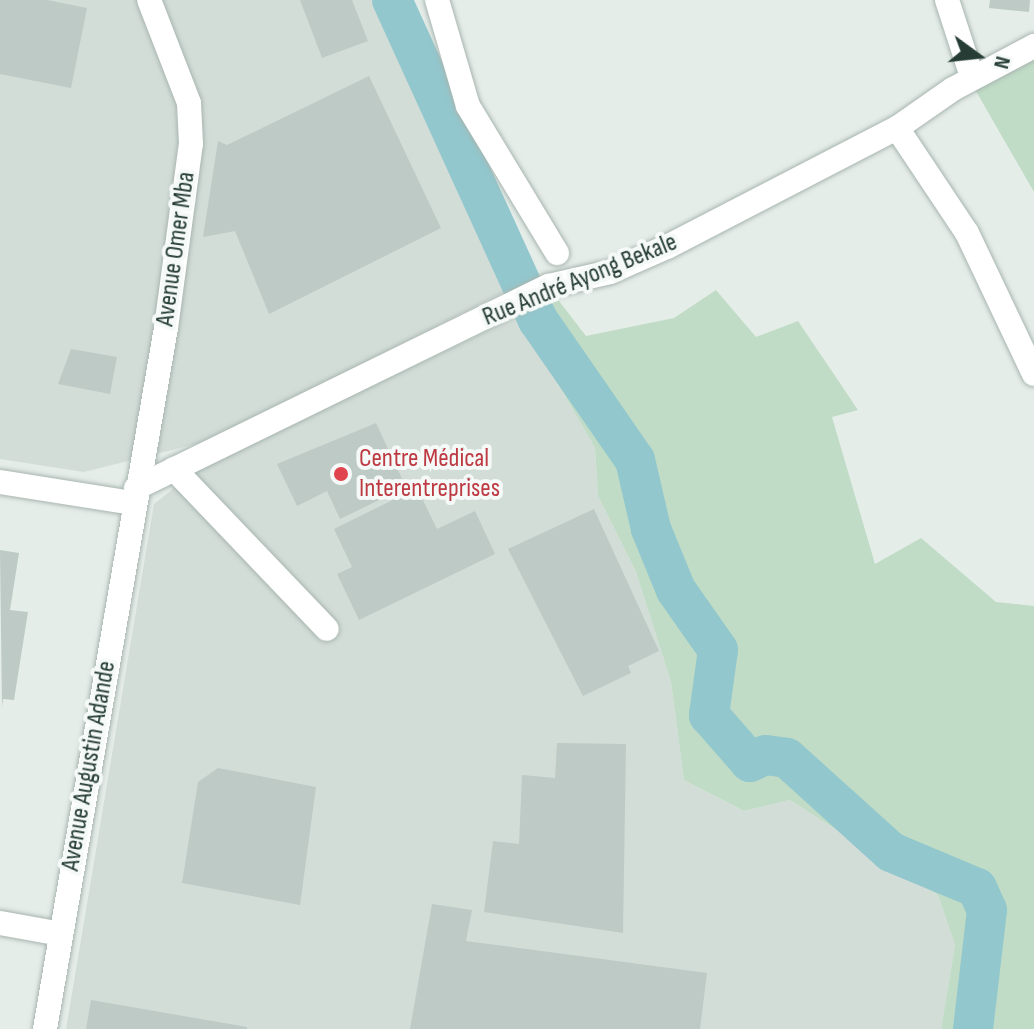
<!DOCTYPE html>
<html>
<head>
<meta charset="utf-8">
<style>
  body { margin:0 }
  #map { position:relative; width:1034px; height:1029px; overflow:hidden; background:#e5ede9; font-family:"Sofia Sans Condensed",sans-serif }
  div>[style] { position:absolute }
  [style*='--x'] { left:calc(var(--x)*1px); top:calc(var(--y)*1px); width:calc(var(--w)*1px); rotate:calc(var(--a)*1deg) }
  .built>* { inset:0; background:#d3ddd8 }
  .green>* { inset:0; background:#c0dcc6 }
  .river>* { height:40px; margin:-20px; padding:0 20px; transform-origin:20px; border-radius:20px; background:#92c7cd }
  .building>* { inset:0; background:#bdcac5 }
  .roads { filter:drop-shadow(0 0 2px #a8b5b0) drop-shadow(0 0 2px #a8b5b0) }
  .minor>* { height:24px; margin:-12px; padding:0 12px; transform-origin:12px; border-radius:12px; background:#fff }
  .dots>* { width:22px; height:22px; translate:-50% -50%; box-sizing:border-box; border:4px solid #f5f9f7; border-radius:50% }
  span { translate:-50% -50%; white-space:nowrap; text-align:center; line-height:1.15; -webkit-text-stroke:8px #f5f9f7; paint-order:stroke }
  .street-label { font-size:26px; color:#263d36 }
  .health-label { font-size:26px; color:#be3a42 }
  .left { translate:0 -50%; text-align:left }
  .north { position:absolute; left:938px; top:16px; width:80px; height:80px; -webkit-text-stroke:6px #f5f9f7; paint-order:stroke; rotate:105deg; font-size:22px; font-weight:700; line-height:32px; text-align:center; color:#263d36 }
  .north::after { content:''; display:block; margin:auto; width:28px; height:36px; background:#263d36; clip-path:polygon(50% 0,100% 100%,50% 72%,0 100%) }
</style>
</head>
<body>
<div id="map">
  <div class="built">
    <i style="clip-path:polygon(0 0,374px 0,504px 292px,208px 441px,84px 472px,0 459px)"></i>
    <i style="clip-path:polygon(519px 316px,595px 448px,598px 496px,636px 572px,671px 682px,684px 780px,744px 811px,790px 800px,938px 895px,955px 945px,941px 1029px,66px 1029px,154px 504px,198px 469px)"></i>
  </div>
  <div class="green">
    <i style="clip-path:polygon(1034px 46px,1034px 192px,969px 79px)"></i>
    <i style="clip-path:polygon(716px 290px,756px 337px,798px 321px,858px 410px,832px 417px,875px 564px,921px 538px,996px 602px,1034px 606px,1034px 1029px,941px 1029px,955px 945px,938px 895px,790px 800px,744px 811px,684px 780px,671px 682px,636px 572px,598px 496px,595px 448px,519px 316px,556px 297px,586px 336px,674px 318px)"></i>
  </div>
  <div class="river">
    <i style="--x:392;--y:0;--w:352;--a:65.5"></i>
    <i style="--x:538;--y:320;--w:170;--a:55.3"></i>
    <i style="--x:635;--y:460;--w:71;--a:76.9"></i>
    <i style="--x:651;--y:529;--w:66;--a:67.7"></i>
    <i style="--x:676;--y:590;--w:73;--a:55"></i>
    <i style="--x:718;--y:650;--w:66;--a:97.9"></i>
    <i style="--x:709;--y:715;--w:62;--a:48.9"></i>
    <i style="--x:750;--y:762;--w:17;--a:-24"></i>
    <i style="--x:766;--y:755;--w:21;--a:8"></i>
    <i style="--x:787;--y:758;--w:140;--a:42.1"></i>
    <i style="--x:891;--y:852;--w:93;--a:22.7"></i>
    <i style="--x:977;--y:888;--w:24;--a:66"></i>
    <i style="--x:987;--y:910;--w:120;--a:96.7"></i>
  </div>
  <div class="building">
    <i style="clip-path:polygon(0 0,47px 0,87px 8px,71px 88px,0 74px)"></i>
    <i style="clip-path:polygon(300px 0,352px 0,368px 41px,322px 58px)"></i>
    <i style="clip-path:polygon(990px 0,1030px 0,1029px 12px,989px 8px)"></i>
    <i style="clip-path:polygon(369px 76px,441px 228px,269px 314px,235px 231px,203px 237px,218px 141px,227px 145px)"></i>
    <i style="clip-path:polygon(71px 349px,117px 357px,110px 394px,58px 384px)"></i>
    <i style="clip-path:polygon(376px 423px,406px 487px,340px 519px,327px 491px,297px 506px,277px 464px)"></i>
    <i style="clip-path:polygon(417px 488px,437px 529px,475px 511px,495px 554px,359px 620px,337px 574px,352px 567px,334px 529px)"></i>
    <i style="clip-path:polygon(594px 509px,659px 651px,628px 666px,631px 673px,583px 696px,508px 549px)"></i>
    <i style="clip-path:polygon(0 550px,19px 553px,10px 610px,28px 612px,14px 700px,3px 699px,2px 707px)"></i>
    <i style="clip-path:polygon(557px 743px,626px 744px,623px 933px,484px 912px,493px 841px,519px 844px,522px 775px,555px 778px)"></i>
    <i style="clip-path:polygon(218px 768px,316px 787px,300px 905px,182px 883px,198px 782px)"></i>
    <i style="clip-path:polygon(432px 904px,472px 910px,466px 941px,707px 973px,700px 1029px,410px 1029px)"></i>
    <i style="clip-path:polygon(91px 1000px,247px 1027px,247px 1029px,86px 1029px)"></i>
  </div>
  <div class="roads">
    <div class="minor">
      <i style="--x:437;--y:0;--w:110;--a:73.7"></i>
      <i style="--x:468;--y:106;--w:172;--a:58.8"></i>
      <i style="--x:947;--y:0;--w:81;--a:72"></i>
      <i style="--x:897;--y:128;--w:68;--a:-34.9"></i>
      <i style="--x:953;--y:89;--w:92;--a:-28"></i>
      <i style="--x:174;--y:469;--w:221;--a:46.3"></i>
      <i style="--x:0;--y:482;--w:135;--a:9"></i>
      <i style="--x:136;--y:488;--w:460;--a:-26.1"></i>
      <i style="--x:549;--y:286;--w:63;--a:-12.9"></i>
      <i style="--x:610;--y:272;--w:62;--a:-23.7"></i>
      <i style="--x:667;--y:247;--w:259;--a:-27.4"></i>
      <i style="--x:897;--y:128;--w:126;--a:56.3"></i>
      <i style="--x:967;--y:233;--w:156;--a:64.6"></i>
      <i style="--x:0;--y:923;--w:62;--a:10.2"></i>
      <i style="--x:45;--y:1029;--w:711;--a:-80.21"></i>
      <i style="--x:166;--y:328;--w:186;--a:-82.3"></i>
      <i style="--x:191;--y:144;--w:41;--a:-92.8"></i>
      <i style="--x:189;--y:103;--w:110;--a:-111.2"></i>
    </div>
  </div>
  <div class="dots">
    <i style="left:341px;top:474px;background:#e0444e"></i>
  </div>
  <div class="street-label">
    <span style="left:176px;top:249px;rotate:-82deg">Avenue Omer Mba</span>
    <span style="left:580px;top:280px;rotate:-22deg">Rue André Ayong Bekale</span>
    <span style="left:89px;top:766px;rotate:-80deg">Avenue Augustin Adande</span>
  </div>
  <div class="health-label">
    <span class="left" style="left:359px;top:474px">Centre Médical<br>Interentreprises</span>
  </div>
  <div class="north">N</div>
</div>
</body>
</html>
